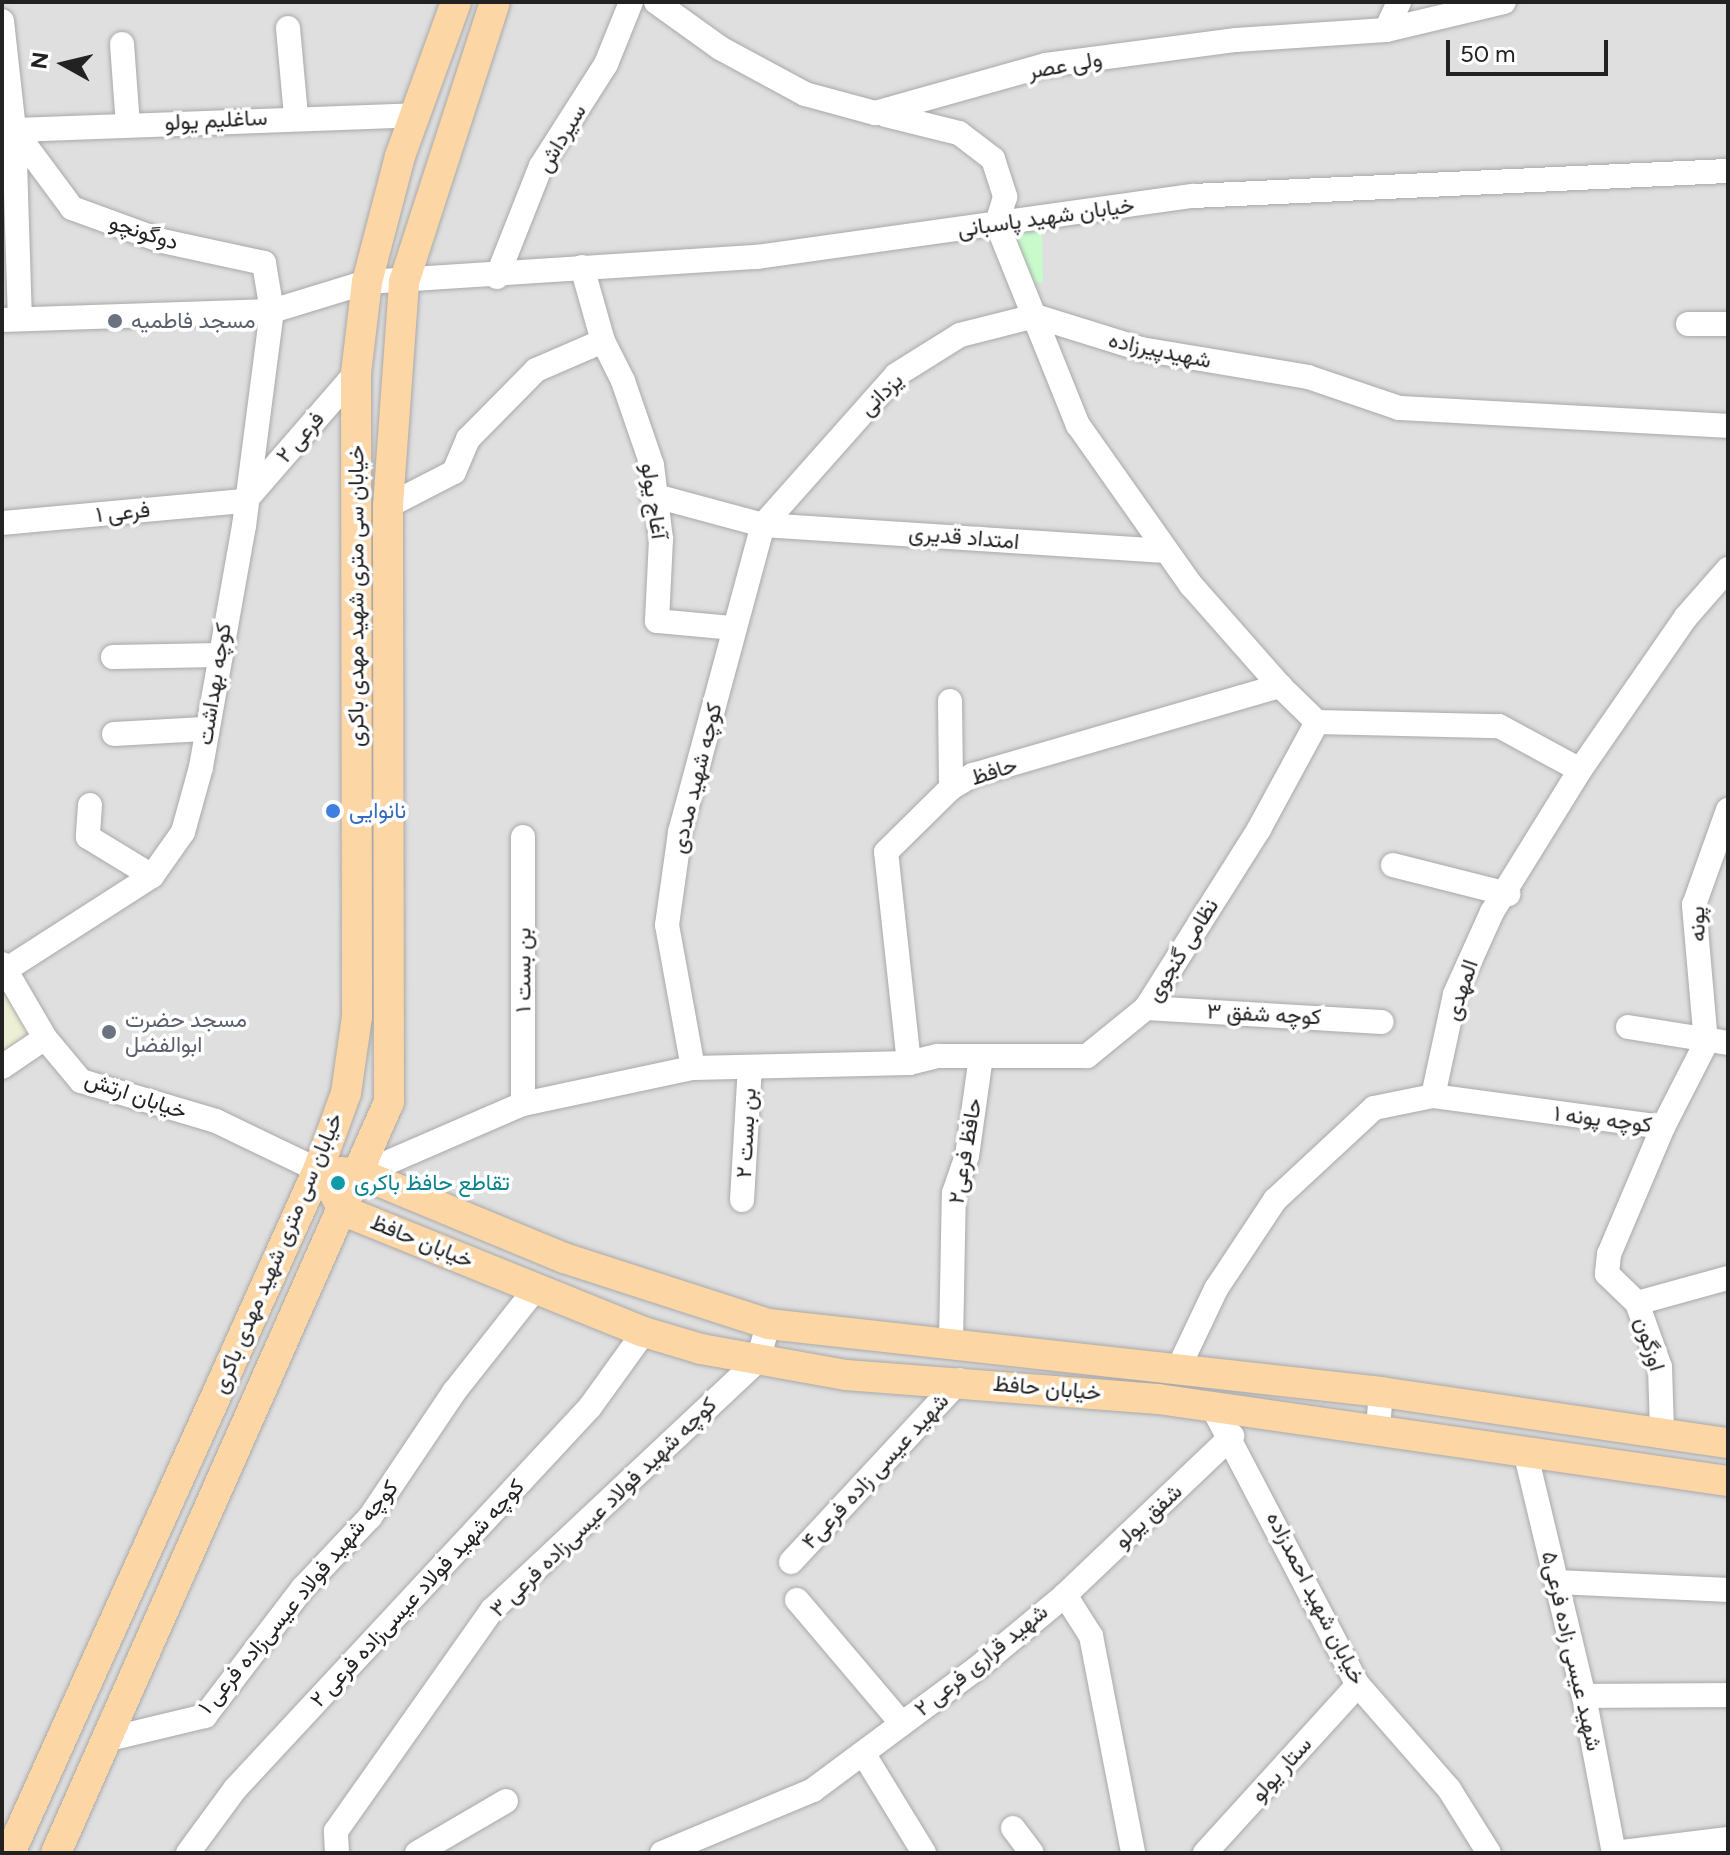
<!DOCTYPE html>
<html>
<head>
<meta charset="utf-8">
<style>
  body { margin:0 }
  #map { position:relative; width:1730px; height:1855px; overflow:hidden; background:#f2efe9; font-family:Figtree,Vazirmatn,sans-serif }
  div>[style] { position:absolute }
  [style*='--x'] { left:calc(var(--x)*1px); top:calc(var(--y)*1px); width:calc(var(--w)*1px); rotate:calc(var(--a)*1deg) }
  .residential>* { inset:0; background:#e0dfdf }
  .farmland>* { inset:0; background:#eef0d5 }
  .park>* { inset:0; background:#c8facc }
  .roads { filter:drop-shadow(0 0 2px #a9a9a9) drop-shadow(0 0 2px #a9a9a9) }
  .minor>* { height:24px; margin:-12px; padding:0 12px; transform-origin:12px; border-radius:12px; background:#fff }
  .major>* { height:30px; margin:-15px; padding:0 15px; transform-origin:15px; border-radius:15px; background:#fcd6a4 }
  .dots>* { width:22px; height:22px; translate:-50% -50%; box-sizing:border-box; border:4px solid #fff; border-radius:50% }
  span { translate:-50% -50%; white-space:nowrap; text-align:center; line-height:1.15; -webkit-text-stroke:7px #fff; paint-order:stroke }
  .street-label { font-size:22px; color:#222 }
  .worship-label { font-size:22px; color:#5b616d }
  .left { translate:0 -50%; text-align:left }
  .shop-label { font-size:22px; color:#366cbe }
  .culture-label { font-size:22px; color:#0d838f }
  .frame { position:absolute; inset:0; border:4px solid #222; pointer-events:none }
  .north { position:absolute; left:24px; top:24px; width:80px; height:80px; -webkit-text-stroke:6px #fff; paint-order:stroke; rotate:278deg; font-size:22px; font-weight:700; line-height:32px; text-align:center; color:#222 }
  .north::after { content:''; display:block; margin:auto; width:28px; height:36px; background:#222; clip-path:polygon(50% 0,100% 100%,50% 72%,0 100%) }
  .scale { position:absolute; left:1446px; top:40px; width:162px; height:36px; box-sizing:border-box; border:4px solid #222; border-top:0; padding-left:10px; font-size:24px; line-height:28px; white-space:nowrap; color:#222; -webkit-text-stroke:6px #fff; paint-order:stroke }
</style>
</head>
<body>
<div id="map">
  <div class="residential">
    <i style="clip-path:polygon(2px 2px,1728px 2px,1728px 1853px,2px 1853px)"></i>
  </div>
  <div class="farmland">
    <i style="clip-path:polygon(2px 991px,35px 1038px,2px 1061px)"></i>
  </div>
  <div class="park">
    <i style="clip-path:polygon(1042px 230px,1043px 283px,1028px 281px,1005px 234px)"></i>
  </div>
  <div class="roads">
    <div class="minor">
      <i style="--x:656;--y:2;--w:79;--a:35.7"></i>
      <i style="--x:720;--y:48;--w:97;--a:28.4"></i>
      <i style="--x:805;--y:94;--w:73;--a:15.2"></i>
      <i style="--x:875;--y:113;--w:178;--a:-15.7"></i>
      <i style="--x:1046;--y:65;--w:192;--a:-7.5"></i>
      <i style="--x:1236;--y:40;--w:150;--a:-3.8"></i>
      <i style="--x:1386;--y:30;--w:121;--a:-13.3"></i>
      <i style="--x:2;--y:21;--w:110;--a:83.7"></i>
      <i style="--x:14;--y:130;--w:188;--a:88.2"></i>
      <i style="--x:288;--y:28;--w:88;--a:84.8"></i>
      <i style="--x:1386;--y:30;--w:31;--a:-65"></i>
      <i style="--x:122;--y:44;--w:81;--a:85.8"></i>
      <i style="--x:886;--y:115;--w:75;--a:13.9"></i>
      <i style="--x:959;--y:133;--w:43;--a:37.4"></i>
      <i style="--x:993;--y:159;--w:40;--a:72"></i>
      <i style="--x:1005;--y:197;--w:28;--a:107"></i>
      <i style="--x:997;--y:224;--w:217;--a:68.1"></i>
      <i style="--x:1078;--y:425;--w:196;--a:54.8"></i>
      <i style="--x:1191;--y:585;--w:135;--a:48.6"></i>
      <i style="--x:14;--y:130;--w:403;--a:-2.1"></i>
      <i style="--x:582;--y:267;--w:77;--a:74.2"></i>
      <i style="--x:603;--y:341;--w:45;--a:63.4"></i>
      <i style="--x:623;--y:381;--w:89;--a:71"></i>
      <i style="--x:652;--y:465;--w:75;--a:83.1"></i>
      <i style="--x:661;--y:539;--w:82;--a:92.8"></i>
      <i style="--x:657;--y:621;--w:76;--a:5.3"></i>
      <i style="--x:497;--y:277;--w:119;--a:-68.4"></i>
      <i style="--x:541;--y:166;--w:121;--a:-57.5"></i>
      <i style="--x:606;--y:64;--w:67;--a:-68"></i>
      <i style="--x:1035;--y:316;--w:111;--a:17.3"></i>
      <i style="--x:1141;--y:349;--w:169;--a:9.5"></i>
      <i style="--x:1308;--y:377;--w:96;--a:18.8"></i>
      <i style="--x:1399;--y:408;--w:329;--a:3.1"></i>
      <i style="--x:2;--y:320;--w:270;--a:-1.9"></i>
      <i style="--x:272;--y:311;--w:99;--a:-17"></i>
      <i style="--x:367;--y:282;--w:391;--a:-3.7"></i>
      <i style="--x:757;--y:257;--w:440;--a:-8"></i>
      <i style="--x:1193;--y:196;--w:536;--a:-2.68"></i>
      <i style="--x:1688;--y:324;--w:40;--a:0"></i>
      <i style="--x:652;--y:495;--w:115;--a:15.1"></i>
      <i style="--x:763;--y:525;--w:403;--a:3.7"></i>
      <i style="--x:388;--y:506;--w:74;--a:-27.3"></i>
      <i style="--x:454;--y:472;--w:36;--a:-67"></i>
      <i style="--x:468;--y:439;--w:97;--a:-45.4"></i>
      <i style="--x:536;--y:370;--w:73;--a:-23.4"></i>
      <i style="--x:2;--y:523;--w:244;--a:-5.2"></i>
      <i style="--x:245;--y:501;--w:169;--a:-49.1"></i>
      <i style="--x:113;--y:657;--w:106;--a:-1.1"></i>
      <i style="--x:950;--y:701;--w:87;--a:89.3"></i>
      <i style="--x:114;--y:734;--w:90;--a:-3.2"></i>
      <i style="--x:90;--y:805;--w:32;--a:94"></i>
      <i style="--x:88;--y:837;--w:75;--a:31.4"></i>
      <i style="--x:1393;--y:865;--w:119;--a:14.2"></i>
      <i style="--x:2;--y:964;--w:86;--a:59.8"></i>
      <i style="--x:45;--y:1038;--w:56;--a:50.1"></i>
      <i style="--x:81;--y:1081;--w:141;--a:16.5"></i>
      <i style="--x:216;--y:1121;--w:113;--a:25.7"></i>
      <i style="--x:7;--y:969;--w:172;--a:-32.7"></i>
      <i style="--x:152;--y:876;--w:54;--a:-54.8"></i>
      <i style="--x:183;--y:832;--w:67;--a:-74.5"></i>
      <i style="--x:201;--y:767;--w:245;--a:-79.9"></i>
      <i style="--x:244;--y:526;--w:217;--a:-82.6"></i>
      <i style="--x:272;--y:311;--w:49;--a:-99.5"></i>
      <i style="--x:264;--y:263;--w:104;--a:-167.8"></i>
      <i style="--x:162;--y:241;--w:96;--a:-159.9"></i>
      <i style="--x:72;--y:208;--w:97;--a:-126.6"></i>
      <i style="--x:1146;--y:1008;--w:236;--a:3.4"></i>
      <i style="--x:1628;--y:1027;--w:101;--a:9.1"></i>
      <i style="--x:1706;--y:1043;--w:139;--a:-95"></i>
      <i style="--x:1694;--y:905;--w:101;--a:-70.3"></i>
      <i style="--x:909;--y:1063;--w:212;--a:-96.2"></i>
      <i style="--x:886;--y:852;--w:91;--a:-44.6"></i>
      <i style="--x:951;--y:788;--w:26;--a:-31"></i>
      <i style="--x:973;--y:775;--w:320;--a:-16.2"></i>
      <i style="--x:1280;--y:686;--w:52;--a:44.2"></i>
      <i style="--x:2;--y:1067;--w:52;--a:-34"></i>
      <i style="--x:693;--y:1068;--w:216;--a:-1.3"></i>
      <i style="--x:909;--y:1063;--w:30;--a:-14"></i>
      <i style="--x:938;--y:1056;--w:149;--a:0"></i>
      <i style="--x:1087;--y:1056;--w:76;--a:-39.1"></i>
      <i style="--x:1146;--y:1008;--w:212;--a:-57.7"></i>
      <i style="--x:1259;--y:829;--w:122;--a:-61.5"></i>
      <i style="--x:1317;--y:722;--w:182;--a:1.3"></i>
      <i style="--x:1499;--y:726;--w:92;--a:28.5"></i>
      <i style="--x:1433;--y:1096;--w:104;--a:-77.8"></i>
      <i style="--x:1455;--y:994;--w:90;--a:-65.7"></i>
      <i style="--x:1492;--y:912;--w:167;--a:-58.2"></i>
      <i style="--x:1580;--y:770;--w:186;--a:-55.3"></i>
      <i style="--x:1686;--y:617;--w:64;--a:-48.8"></i>
      <i style="--x:523;--y:1104;--w:267;--a:-90"></i>
      <i style="--x:1663;--y:1127;--w:94;--a:-62.9"></i>
      <i style="--x:361;--y:1174;--w:176;--a:-23.4"></i>
      <i style="--x:523;--y:1104;--w:174;--a:-12"></i>
      <i style="--x:693;--y:1068;--w:145;--a:-100.3"></i>
      <i style="--x:667;--y:925;--w:94;--a:-82"></i>
      <i style="--x:680;--y:832;--w:318;--a:-74.9"></i>
      <i style="--x:763;--y:525;--w:200;--a:-48.4"></i>
      <i style="--x:896;--y:375;--w:75;--a:-32"></i>
      <i style="--x:960;--y:335;--w:77;--a:-14.2"></i>
      <i style="--x:742;--y:1200;--w:133;--a:-86.6"></i>
      <i style="--x:1637;--y:1303;--w:68;--a:70.2"></i>
      <i style="--x:1660;--y:1367;--w:65;--a:88.2"></i>
      <i style="--x:951;--y:1343;--w:150;--a:-88.9"></i>
      <i style="--x:954;--y:1193;--w:39;--a:-71"></i>
      <i style="--x:967;--y:1156;--w:101;--a:-82"></i>
      <i style="--x:1178;--y:1369;--w:89;--a:-64.6"></i>
      <i style="--x:1216;--y:1289;--w:107;--a:-56.5"></i>
      <i style="--x:1275;--y:1200;--w:135;--a:-42.9"></i>
      <i style="--x:1374;--y:1108;--w:60;--a:-11.5"></i>
      <i style="--x:1433;--y:1096;--w:232;--a:7.7"></i>
      <i style="--x:1663;--y:1127;--w:138;--a:113"></i>
      <i style="--x:1609;--y:1254;--w:20;--a:96"></i>
      <i style="--x:1607;--y:1274;--w:42;--a:44"></i>
      <i style="--x:1637;--y:1303;--w:94;--a:-15.4"></i>
      <i style="--x:1214;--y:1410;--w:310;--a:62.4"></i>
      <i style="--x:1358;--y:1685;--w:138;--a:48.8"></i>
      <i style="--x:1449;--y:1789;--w:75;--a:58"></i>
      <i style="--x:1378;--y:1431;--w:39;--a:-86"></i>
      <i style="--x:1525;--y:1451;--w:252;--a:76.5"></i>
      <i style="--x:1584;--y:1696;--w:160;--a:79.2"></i>
      <i style="--x:791;--y:1562;--w:248;--a:-47.1"></i>
      <i style="--x:1558;--y:1582;--w:170;--a:2.7"></i>
      <i style="--x:1065;--y:1595;--w:231;--a:-43.6"></i>
      <i style="--x:797;--y:1600;--w:162;--a:49.7"></i>
      <i style="--x:1584;--y:1696;--w:144;--a:-0.4"></i>
      <i style="--x:109;--y:1739;--w:99;--a:-13.5"></i>
      <i style="--x:205;--y:1716;--w:161;--a:-52.6"></i>
      <i style="--x:303;--y:1588;--w:98;--a:-46.7"></i>
      <i style="--x:370;--y:1517;--w:151;--a:-56.1"></i>
      <i style="--x:454;--y:1392;--w:134;--a:-51.7"></i>
      <i style="--x:863;--y:1753;--w:117;--a:58.6"></i>
      <i style="--x:1013;--y:1828;--w:31;--a:53"></i>
      <i style="--x:188;--y:1853;--w:79;--a:-53.7"></i>
      <i style="--x:235;--y:1789;--w:521;--a:-47.1"></i>
      <i style="--x:590;--y:1407;--w:92;--a:-54.2"></i>
      <i style="--x:337;--y:1853;--w:22;--a:-93"></i>
      <i style="--x:336;--y:1831;--w:271;--a:-54.8"></i>
      <i style="--x:492;--y:1610;--w:365;--a:-43.2"></i>
      <i style="--x:758;--y:1360;--w:37;--a:-74"></i>
      <i style="--x:417;--y:1853;--w:103;--a:-30.3"></i>
      <i style="--x:662;--y:1853;--w:164;--a:-22.6"></i>
      <i style="--x:813;--y:1790;--w:203;--a:-36.6"></i>
      <i style="--x:976;--y:1669;--w:116;--a:-39.7"></i>
      <i style="--x:1065;--y:1595;--w:49;--a:57.6"></i>
      <i style="--x:1091;--y:1636;--w:221;--a:79"></i>
      <i style="--x:1205;--y:1853;--w:227;--a:-47.7"></i>
      <i style="--x:1614;--y:1853;--w:115;--a:-7"></i>
    </div>
    <div class="major">
      <i style="--x:341;--y:1172;--w:20;--a:6"></i>
      <i style="--x:361;--y:1174;--w:220;--a:22.5"></i>
      <i style="--x:564;--y:1258;--w:214;--a:17.9"></i>
      <i style="--x:768;--y:1324;--w:617;--a:6.33"></i>
      <i style="--x:1381;--y:1392;--w:351;--a:8.4"></i>
      <i style="--x:335;--y:1195;--w:18;--a:61"></i>
      <i style="--x:344;--y:1211;--w:323;--a:22"></i>
      <i style="--x:644;--y:1332;--w:59;--a:16.6"></i>
      <i style="--x:701;--y:1349;--w:147;--a:10.2"></i>
      <i style="--x:846;--y:1375;--w:313;--a:4.4"></i>
      <i style="--x:1158;--y:1399;--w:576;--a:8.19"></i>
      <i style="--x:10;--y:1853;--w:749;--a:-65.73"></i>
      <i style="--x:318;--y:1170;--w:82;--a:-70"></i>
      <i style="--x:346;--y:1093;--w:77;--a:-81.8"></i>
      <i style="--x:357;--y:1017;--w:644;--a:-90.09"></i>
      <i style="--x:356;--y:373;--w:92;--a:-83.1"></i>
      <i style="--x:367;--y:282;--w:130;--a:-75.3"></i>
      <i style="--x:400;--y:156;--w:164;--a:-70"></i>
      <i style="--x:56;--y:1853;--w:822;--a:-66.09"></i>
      <i style="--x:389;--y:1102;--w:596;--a:-90.1"></i>
      <i style="--x:388;--y:506;--w:225;--a:-85.9"></i>
      <i style="--x:404;--y:282;--w:294;--a:-72"></i>
    </div>
  </div>
  <div class="dots">
    <i style="left:115px;top:321px;background:#6b7280"></i>
    <i style="left:333px;top:811px;background:#3f7fe0"></i>
    <i style="left:109px;top:1032px;background:#6b7280"></i>
    <i style="left:338px;top:1183px;background:#0f9aa8"></i>
  </div>
  <div class="street-label">
    <span style="left:1065px;top:65px;rotate:-10deg">ولی عصر</span>
    <span style="left:216px;top:120px;rotate:-3deg">ساغلیم یولو</span>
    <span style="left:561px;top:138px;rotate:-59deg">سیرداش</span>
    <span style="left:1046px;top:217px;rotate:-8deg">خیابان شهید پاسبانی</span>
    <span style="left:144px;top:232px;rotate:18deg">دوگونچو</span>
    <span style="left:1160px;top:350px;rotate:12deg">شهیدپیرزاده</span>
    <span style="left:881px;top:394px;rotate:-44deg">یزدانی</span>
    <span style="left:300px;top:437px;rotate:-49deg">فرعی ۲</span>
    <span style="left:654px;top:501px;rotate:82deg">آغاج یولو</span>
    <span style="left:123px;top:512px;rotate:-6deg">فرعی ۱</span>
    <span style="left:964px;top:537px;rotate:5deg">امتداد قدیری</span>
    <span style="left:356px;top:596px;rotate:-90deg">خیابان سی متری شهید مهدی باکری</span>
    <span style="left:214px;top:684px;rotate:-81deg">کوچه بهداشت</span>
    <span style="left:994px;top:771px;rotate:-18deg">حافظ</span>
    <span style="left:696px;top:778px;rotate:-76deg">کوچه شهید مددی</span>
    <span style="left:1697px;top:924px;rotate:-91deg">پونه</span>
    <span style="left:1182px;top:950px;rotate:-58deg">نظامی گنجوی</span>
    <span style="left:523px;top:970px;rotate:-90deg">بن بست ۱</span>
    <span style="left:1461px;top:990px;rotate:-71deg">المهدی</span>
    <span style="left:1264px;top:1014px;rotate:3deg">کوچه شفق ۳</span>
    <span style="left:136px;top:1095px;rotate:19deg">خیابان ارتش</span>
    <span style="left:1603px;top:1119px;rotate:7deg">کوچه پونه ۱</span>
    <span style="left:746px;top:1133px;rotate:-87deg">بن بست ۲</span>
    <span style="left:965px;top:1151px;rotate:-80deg">حافظ فرعی۲</span>
    <span style="left:422px;top:1241px;rotate:22deg">خیابان حافظ</span>
    <span style="left:277px;top:1253px;rotate:-67deg">خیابان سی متری شهید مهدی باکری</span>
    <span style="left:1650px;top:1344px;rotate:73deg">اوزگون</span>
    <span style="left:1047px;top:1388px;rotate:5deg">خیابان حافظ</span>
    <span style="left:875px;top:1471px;rotate:-47deg">شهید عیسی زاده فرعی۴</span>
    <span style="left:603px;top:1507px;rotate:-44deg">کوچه شهید فولاد عیسی‌زاده فرعی ۳</span>
    <span style="left:1148px;top:1516px;rotate:-43deg">شفق یولو</span>
    <span style="left:417px;top:1593px;rotate:-47deg">کوچه شهید فولاد عیسی‌زاده فرعی ۲</span>
    <span style="left:298px;top:1597px;rotate:-50deg">کوچه شهید فولاد عیسی‌زاده فرعی ۱</span>
    <span style="left:1316px;top:1598px;rotate:63deg">خیابان شهید احمدزاده</span>
    <span style="left:1572px;top:1651px;rotate:77deg">شهید عیسی زاده فرعی۵</span>
    <span style="left:981px;top:1660px;rotate:-39deg">شهید قراری فرعی ۲</span>
    <span style="left:1281px;top:1769px;rotate:-48deg">ستار یولو</span>
  </div>
  <div class="worship-label">
    <span class="left" style="left:131px;top:321px">مسجد فاطمیه</span>
    <span class="left" style="left:125px;top:1032px">مسجد حضرت<br>ابوالفضل</span>
  </div>
  <div class="shop-label">
    <span class="left" style="left:349px;top:811px">نانوایی</span>
  </div>
  <div class="culture-label">
    <span class="left" style="left:354px;top:1183px">تقاطع حافظ باکری</span>
  </div>
  <div class="frame"></div>
  <div class="north">N</div>
  <div class="scale">50 m</div>
</div>
</body>
</html>
